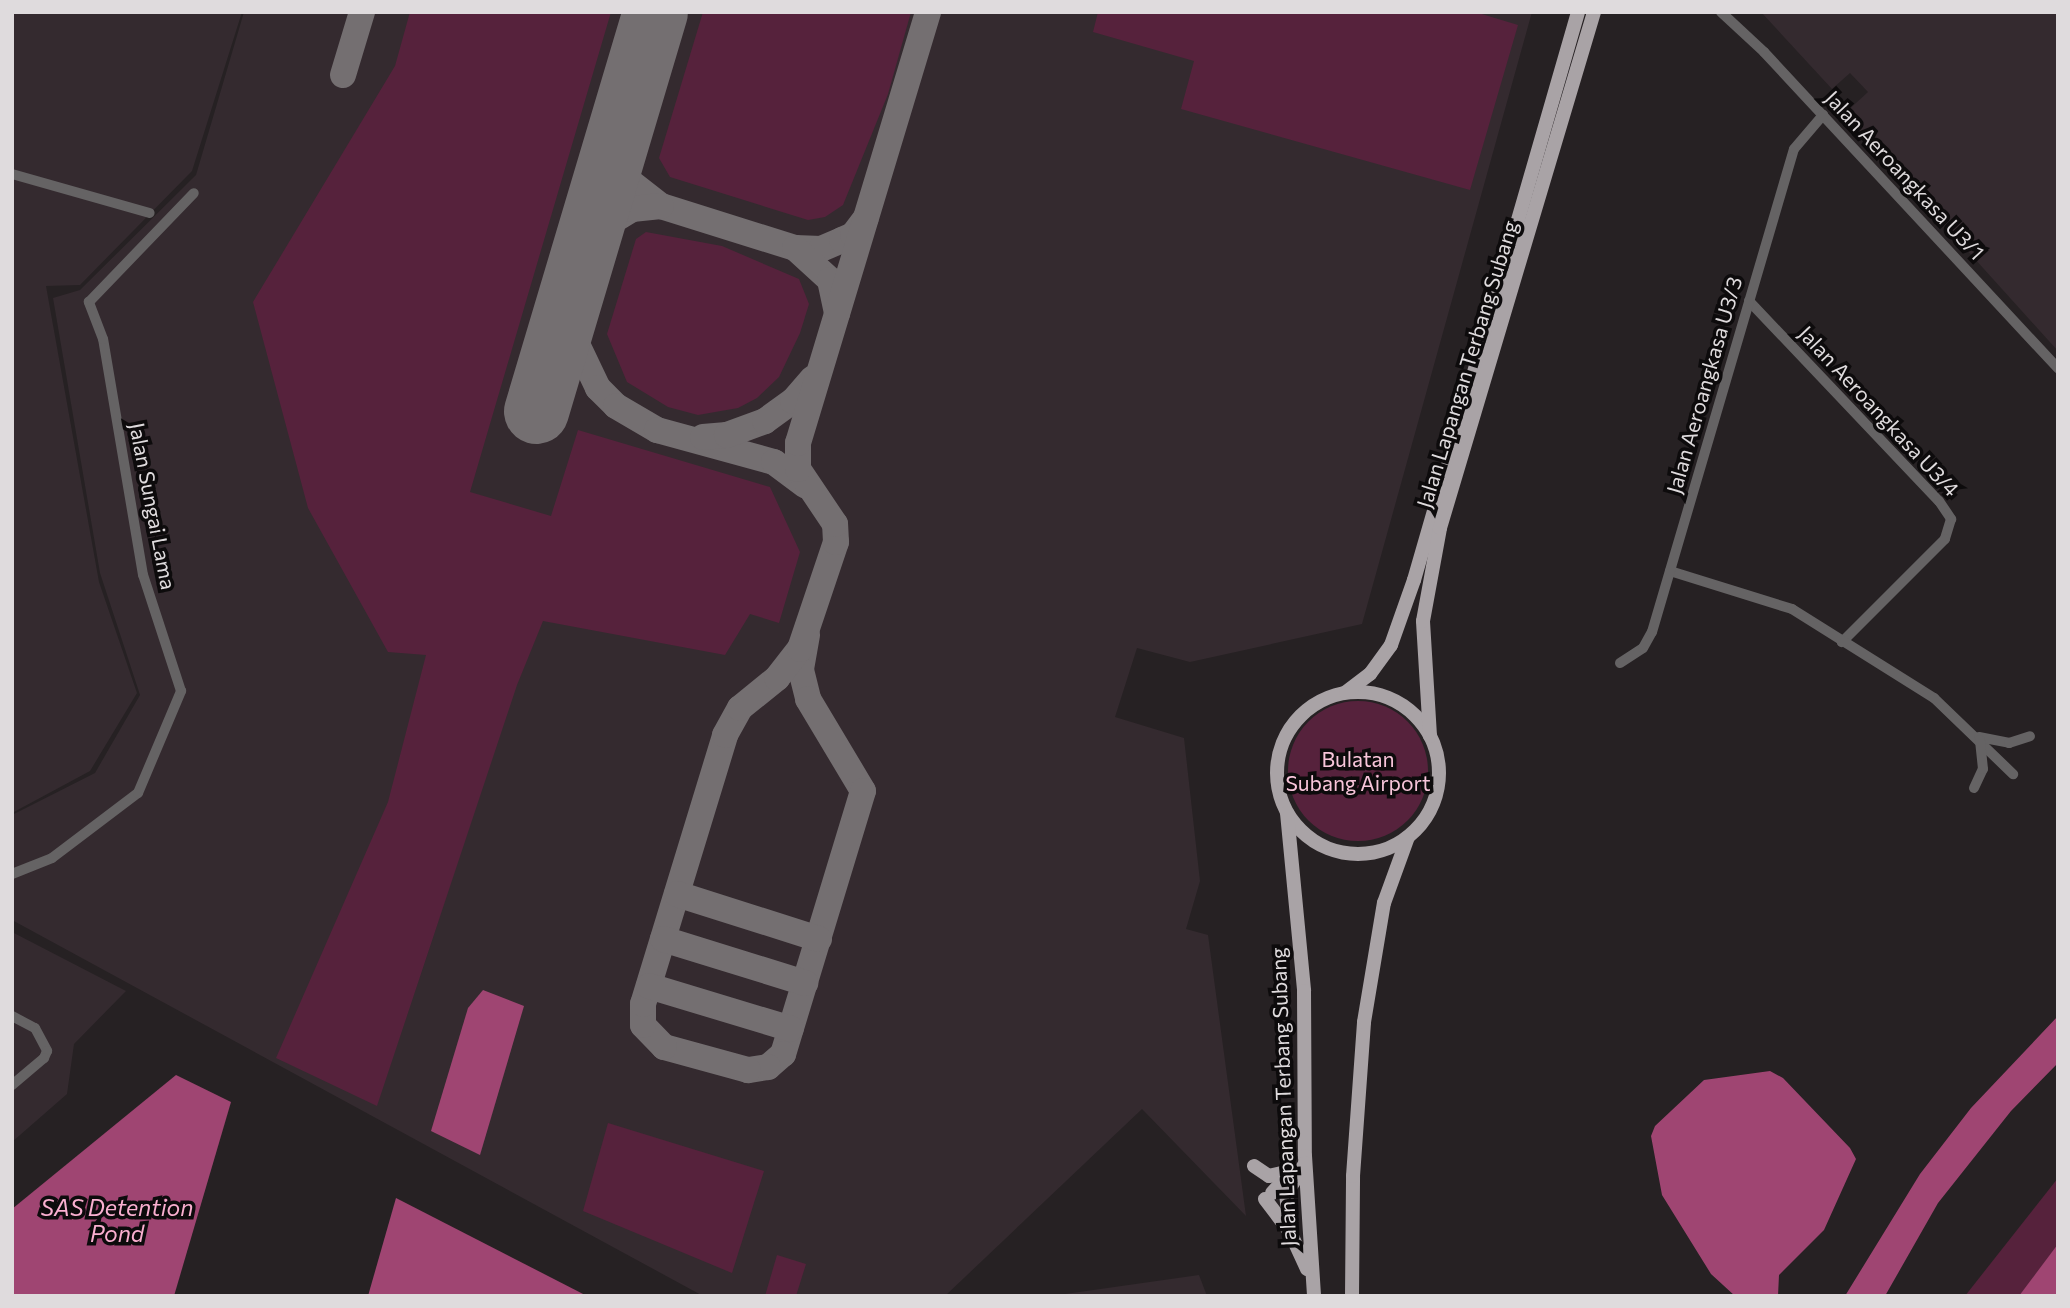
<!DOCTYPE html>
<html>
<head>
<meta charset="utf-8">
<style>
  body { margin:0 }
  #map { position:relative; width:2070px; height:1308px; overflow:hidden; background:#262123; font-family:Commissioner,sans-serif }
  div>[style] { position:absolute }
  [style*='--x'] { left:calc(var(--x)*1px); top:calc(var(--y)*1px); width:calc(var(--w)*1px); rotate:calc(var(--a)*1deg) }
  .built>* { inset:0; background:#342a2f }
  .green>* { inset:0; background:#56223c }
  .round { border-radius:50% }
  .water>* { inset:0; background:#9f4572 }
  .taxiway>* { height:26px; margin:-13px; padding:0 13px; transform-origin:13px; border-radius:13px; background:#746f71 }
  .runway>* { height:65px; margin:-32.5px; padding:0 32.5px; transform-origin:32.5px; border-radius:32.5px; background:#746f71 }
  .minor>* { height:10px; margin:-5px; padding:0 5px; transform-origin:5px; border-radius:5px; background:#656364 }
  .major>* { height:14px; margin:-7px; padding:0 7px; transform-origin:7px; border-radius:7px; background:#a9a3a6 }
  .major>.ring { margin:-7px; padding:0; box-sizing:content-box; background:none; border:14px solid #a9a3a6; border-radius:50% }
  span { translate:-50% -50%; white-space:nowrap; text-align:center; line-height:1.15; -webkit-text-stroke:7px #0d0b0c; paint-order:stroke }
  .street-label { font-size:21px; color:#dfdbdd }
  .park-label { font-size:21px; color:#f8c5da }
  .water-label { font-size:23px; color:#faafd0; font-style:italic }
  .frame { position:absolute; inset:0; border:14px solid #dfdbdd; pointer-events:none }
</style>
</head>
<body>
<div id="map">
  <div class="built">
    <i style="clip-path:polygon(12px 12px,242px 12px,192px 171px,80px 285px,46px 286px,99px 582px,137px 693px,90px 771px,12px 813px)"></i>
    <i style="clip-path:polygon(244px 12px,1532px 12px,1362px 624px,1190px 662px,1137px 648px,1115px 717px,1184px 738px,1200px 881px,1186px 929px,1208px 935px,1246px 1216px,1142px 1109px,945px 1296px,703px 1296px,12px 920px,12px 815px,95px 773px,140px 695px,100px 573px,53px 298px,80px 290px,196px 175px)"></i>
    <i style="clip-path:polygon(1761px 12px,2058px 12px,2058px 351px,1844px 114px,1868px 92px,1850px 73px,1832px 89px)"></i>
    <i style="clip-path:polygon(12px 932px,126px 991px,74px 1044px,67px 1094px,12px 1142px)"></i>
    <i style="clip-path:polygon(1199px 1275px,1207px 1296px,1051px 1296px)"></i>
  </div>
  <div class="green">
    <i style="clip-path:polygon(410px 12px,611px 12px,470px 492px,551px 516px,578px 430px,770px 487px,800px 552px,779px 623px,750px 614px,725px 655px,543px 621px,517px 685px,377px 1106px,276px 1058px,388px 802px,426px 655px,388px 652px,308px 508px,253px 302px,395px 66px)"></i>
    <i style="clip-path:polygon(703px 12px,911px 12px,888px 94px,843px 205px,825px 217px,808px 220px,670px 177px,659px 158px)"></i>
    <i style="clip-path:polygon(1098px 12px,1475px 12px,1518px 25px,1470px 190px,1181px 109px,1194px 61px,1093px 32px)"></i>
    <i style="clip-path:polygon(646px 232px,722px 246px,799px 279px,809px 304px,800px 333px,779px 377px,757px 398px,738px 408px,698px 415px,668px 407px,627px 382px,607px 334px,636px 239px)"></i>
    <i class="round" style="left:1288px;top:701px;width:140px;height:140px"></i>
    <i style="clip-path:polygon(608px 1123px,764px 1171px,732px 1273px,583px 1211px)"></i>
    <i style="clip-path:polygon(2058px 1178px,2058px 1296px,1965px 1296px)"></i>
    <i style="clip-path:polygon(777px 1255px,806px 1264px,796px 1296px,765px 1296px)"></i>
  </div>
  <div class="water">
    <i style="clip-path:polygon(483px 990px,524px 1006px,480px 1155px,431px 1131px,468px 1008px)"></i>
    <i style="clip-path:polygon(2058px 1016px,2058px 1063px,2011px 1111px,1938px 1203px,1885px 1296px,1845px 1296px,1920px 1174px,1971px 1108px)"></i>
    <i style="clip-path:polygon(1770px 1071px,1783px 1078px,1850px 1148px,1856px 1159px,1824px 1230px,1779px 1275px,1778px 1296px,1735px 1296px,1711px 1274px,1662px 1195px,1651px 1136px,1655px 1126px,1704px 1080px)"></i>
    <i style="clip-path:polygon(176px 1075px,231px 1102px,174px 1296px,12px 1296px,12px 1209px)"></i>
    <i style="clip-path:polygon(396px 1198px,587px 1296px,368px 1296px)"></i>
    <i style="clip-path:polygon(2058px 1244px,2058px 1296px,2019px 1296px)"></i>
  </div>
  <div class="taxiway">
    <i style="--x:343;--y:75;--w:66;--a:-73.2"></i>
    <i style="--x:620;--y:129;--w:21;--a:90"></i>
    <i style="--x:620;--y:150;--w:32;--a:74"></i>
    <i style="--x:629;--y:181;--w:41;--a:38"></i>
    <i style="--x:661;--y:206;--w:140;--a:17.4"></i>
    <i style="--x:795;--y:248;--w:26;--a:2"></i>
    <i style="--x:821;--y:249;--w:23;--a:-23"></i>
    <i style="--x:842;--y:240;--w:12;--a:-24"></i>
    <i style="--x:853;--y:235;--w:21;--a:-53"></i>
    <i style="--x:588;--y:236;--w:52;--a:-31.5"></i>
    <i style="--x:632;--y:209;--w:29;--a:-6"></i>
    <i style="--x:795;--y:248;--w:47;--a:42.4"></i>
    <i style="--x:830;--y:280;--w:34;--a:78"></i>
    <i style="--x:575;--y:279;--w:65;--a:88.2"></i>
    <i style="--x:577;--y:344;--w:49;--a:64.5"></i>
    <i style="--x:598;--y:388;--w:25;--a:45"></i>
    <i style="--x:616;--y:406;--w:48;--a:30.3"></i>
    <i style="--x:657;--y:430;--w:121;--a:15.3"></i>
    <i style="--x:774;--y:462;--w:39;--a:37"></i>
    <i style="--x:703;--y:437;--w:24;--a:-5"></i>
    <i style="--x:727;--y:435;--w:40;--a:-20.2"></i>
    <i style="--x:765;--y:421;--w:34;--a:-36"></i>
    <i style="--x:793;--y:401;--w:30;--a:-49"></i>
    <i style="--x:807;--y:635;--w:36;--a:100"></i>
    <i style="--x:801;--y:670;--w:30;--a:76"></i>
    <i style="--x:808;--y:699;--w:107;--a:59.1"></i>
    <i style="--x:863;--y:791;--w:275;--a:106.9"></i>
    <i style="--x:783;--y:1054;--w:20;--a:139"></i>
    <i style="--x:768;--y:1067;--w:20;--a:171"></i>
    <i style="--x:748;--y:1070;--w:87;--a:-164.7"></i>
    <i style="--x:664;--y:1047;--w:30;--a:-134"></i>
    <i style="--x:643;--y:1025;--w:21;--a:-90"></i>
    <i style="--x:643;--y:1004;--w:281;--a:-73"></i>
    <i style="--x:725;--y:735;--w:31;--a:-61"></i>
    <i style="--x:740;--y:708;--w:48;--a:-39"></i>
    <i style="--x:777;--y:678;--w:37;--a:-52"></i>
    <i style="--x:800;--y:649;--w:113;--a:-71.4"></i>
    <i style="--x:836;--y:542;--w:18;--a:-93"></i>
    <i style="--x:835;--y:524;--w:66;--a:-123.9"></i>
    <i style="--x:798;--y:469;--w:26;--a:-90"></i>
    <i style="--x:798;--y:443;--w:450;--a:-73.2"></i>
    <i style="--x:677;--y:894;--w:149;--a:17.6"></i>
    <i style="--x:663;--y:939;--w:149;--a:17.2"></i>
    <i style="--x:649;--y:986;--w:148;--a:16.8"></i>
  </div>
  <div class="runway">
    <i style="--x:536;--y:411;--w:416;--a:-73.4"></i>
  </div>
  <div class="minor">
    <i style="--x:1721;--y:12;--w:59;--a:42.9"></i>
    <i style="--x:1764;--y:52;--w:432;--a:47.1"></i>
    <i style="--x:12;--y:174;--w:143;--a:15.8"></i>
    <i style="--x:1749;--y:301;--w:276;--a:46.5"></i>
    <i style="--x:1939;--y:501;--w:22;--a:56"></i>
    <i style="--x:1951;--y:519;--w:21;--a:107"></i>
    <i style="--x:1945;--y:539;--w:146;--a:135"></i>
    <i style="--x:1670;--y:571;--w:128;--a:17.3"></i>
    <i style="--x:1792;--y:609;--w:168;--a:32.1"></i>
    <i style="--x:1934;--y:698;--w:110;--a:43.9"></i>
    <i style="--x:1620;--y:663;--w:27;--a:-33"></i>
    <i style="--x:1643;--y:648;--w:18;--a:-61"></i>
    <i style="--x:1652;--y:632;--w:503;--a:-73.62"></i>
    <i style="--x:1794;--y:149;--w:45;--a:-49.5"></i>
    <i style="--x:1979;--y:737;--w:31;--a:11"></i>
    <i style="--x:2009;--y:743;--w:22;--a:-18"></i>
    <i style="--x:1974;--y:788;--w:21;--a:-65"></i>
    <i style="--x:1983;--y:769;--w:29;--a:-96"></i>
    <i style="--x:12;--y:874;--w:43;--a:-21.8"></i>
    <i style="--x:52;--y:858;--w:108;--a:-37.1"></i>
    <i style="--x:138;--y:793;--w:111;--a:-67.1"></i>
    <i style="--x:181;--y:691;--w:122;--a:-108.1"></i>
    <i style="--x:143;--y:575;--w:239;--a:-99.6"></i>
    <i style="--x:103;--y:339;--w:40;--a:-111"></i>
    <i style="--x:89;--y:302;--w:151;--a:-46.1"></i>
    <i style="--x:12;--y:1016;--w:26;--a:28"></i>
    <i style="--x:35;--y:1028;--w:26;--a:62"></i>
    <i style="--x:47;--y:1051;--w:8;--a:113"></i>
    <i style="--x:44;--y:1058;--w:42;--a:139.8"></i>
  </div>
  <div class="major">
    <i class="ring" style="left:1277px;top:692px;width:148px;height:148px"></i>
    <i style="--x:1346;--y:692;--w:30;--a:-37"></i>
    <i style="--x:1370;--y:674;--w:36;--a:-54"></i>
    <i style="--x:1391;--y:645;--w:69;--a:-70.5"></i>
    <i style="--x:1414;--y:580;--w:591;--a:-73.89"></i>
    <i style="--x:1430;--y:736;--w:115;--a:-93.5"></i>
    <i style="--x:1423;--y:621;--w:95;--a:-79.6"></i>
    <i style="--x:1440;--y:528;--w:538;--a:-73.38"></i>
    <i style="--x:1287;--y:813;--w:179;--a:84.5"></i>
    <i style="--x:1304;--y:991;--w:165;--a:89.7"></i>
    <i style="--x:1305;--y:1156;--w:140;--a:86.3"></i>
    <i style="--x:1254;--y:1166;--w:18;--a:34"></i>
    <i style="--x:1269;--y:1176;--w:23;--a:-13"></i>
    <i style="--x:1272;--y:1193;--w:27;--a:-48"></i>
    <i style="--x:1265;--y:1199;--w:41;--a:52.9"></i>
    <i style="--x:1290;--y:1232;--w:41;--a:65.3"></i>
    <i style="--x:1290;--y:1231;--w:37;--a:-96"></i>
    <i style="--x:1286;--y:1194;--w:36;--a:-58"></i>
    <i style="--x:1352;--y:1296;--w:120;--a:-89.5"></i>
    <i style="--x:1353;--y:1176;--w:154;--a:-85.9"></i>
    <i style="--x:1364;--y:1022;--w:121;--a:-80.5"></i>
    <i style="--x:1384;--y:903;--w:70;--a:-70"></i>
  </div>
  <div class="street-label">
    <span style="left:1905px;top:175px;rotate:47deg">Jalan Aeroangkasa U3/1</span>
    <span style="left:1467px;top:364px;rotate:-73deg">Jalan Lapangan Terbang Subang</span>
    <span style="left:1704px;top:385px;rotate:-74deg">Jalan Aeroangkasa U3/3</span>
    <span style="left:1879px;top:411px;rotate:47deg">Jalan Aeroangkasa U3/4</span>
    <span style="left:153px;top:506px;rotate:79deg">Jalan Sungai Lama</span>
    <span style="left:1283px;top:1097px;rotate:-92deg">Jalan Lapangan Terbang Subang</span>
  </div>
  <div class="park-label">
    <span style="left:1358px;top:771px">Bulatan<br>Subang Airport</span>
  </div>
  <div class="water-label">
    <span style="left:117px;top:1220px">SAS Detention<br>Pond</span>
  </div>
  <div class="frame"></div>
</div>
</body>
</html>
